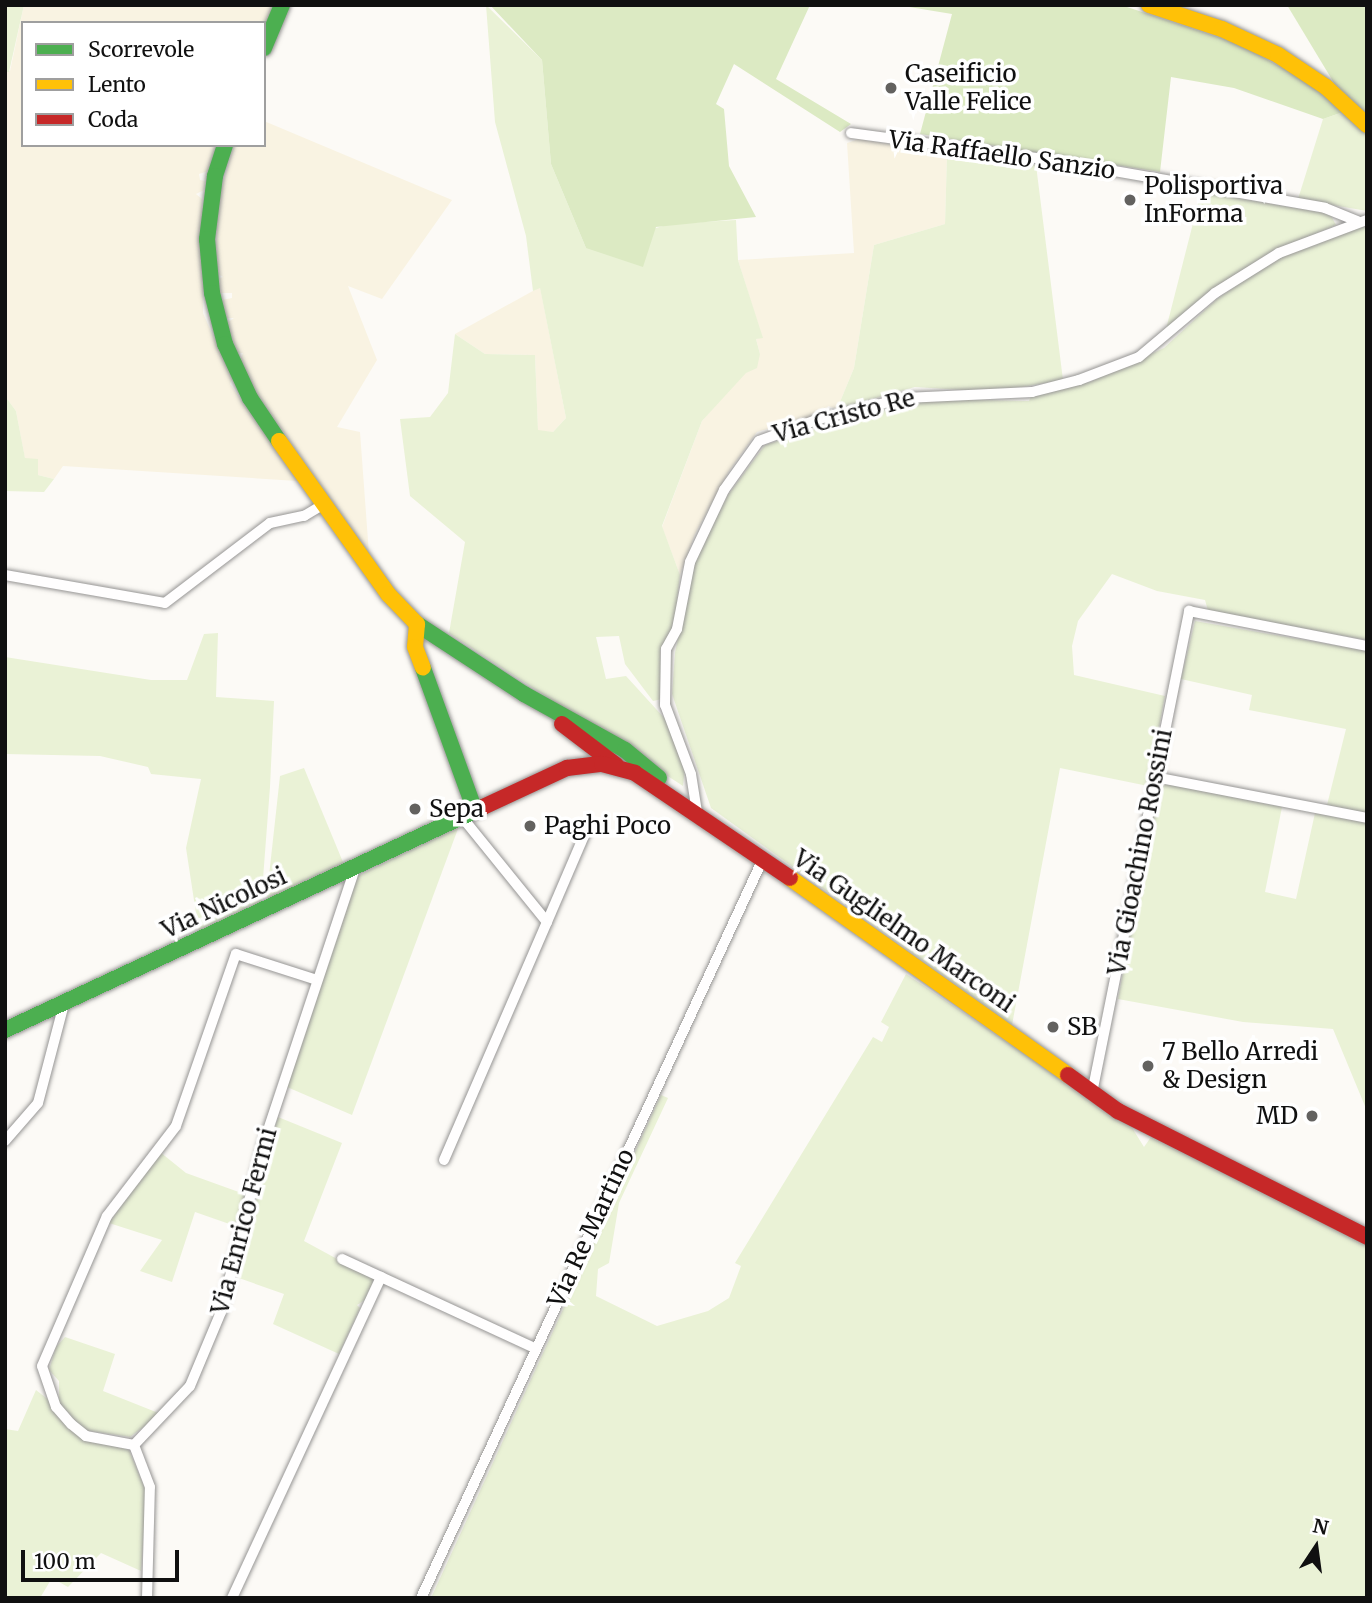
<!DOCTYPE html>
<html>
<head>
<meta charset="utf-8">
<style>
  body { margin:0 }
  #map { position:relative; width:1372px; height:1603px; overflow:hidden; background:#fcfaf6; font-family:Merriweather,serif }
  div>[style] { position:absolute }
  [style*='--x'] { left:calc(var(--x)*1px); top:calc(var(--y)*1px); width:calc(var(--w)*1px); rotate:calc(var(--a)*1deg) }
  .farmland>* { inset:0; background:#f9f3e2 }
  .green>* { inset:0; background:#eaf2d6 }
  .forest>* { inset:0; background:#dceac3 }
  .roads { filter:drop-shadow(0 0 2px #969594) drop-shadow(0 0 2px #969594) }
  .street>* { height:10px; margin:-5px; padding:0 5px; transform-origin:5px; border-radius:5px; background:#fffefe }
  .fast>* { height:16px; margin:-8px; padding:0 8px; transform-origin:8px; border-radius:8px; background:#4caf50 }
  .slow>* { height:16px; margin:-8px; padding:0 8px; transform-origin:8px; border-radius:8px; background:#ffc107 }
  .jam>* { height:16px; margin:-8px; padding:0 8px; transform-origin:8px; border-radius:8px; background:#c62828 }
  .dots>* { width:19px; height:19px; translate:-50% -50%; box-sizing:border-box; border:4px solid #fff; border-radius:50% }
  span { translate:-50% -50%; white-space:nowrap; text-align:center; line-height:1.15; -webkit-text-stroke:7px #fff; paint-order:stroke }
  .poi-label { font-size:24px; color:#101010 }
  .left { translate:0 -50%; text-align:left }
  .right { translate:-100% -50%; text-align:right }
  .street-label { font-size:24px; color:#101010 }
  .frame { position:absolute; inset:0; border:7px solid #101010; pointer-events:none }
  .legend { position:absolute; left:21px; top:21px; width:245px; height:126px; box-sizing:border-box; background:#fff; border:2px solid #9f9f9f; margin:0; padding:9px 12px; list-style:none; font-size:21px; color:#101010 }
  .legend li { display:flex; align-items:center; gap:14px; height:35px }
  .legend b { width:35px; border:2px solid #9f9f9f }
  .north { position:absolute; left:1281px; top:1512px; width:70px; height:70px; -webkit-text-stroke:5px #fff; paint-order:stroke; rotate:13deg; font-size:19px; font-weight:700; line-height:28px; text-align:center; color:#101010 }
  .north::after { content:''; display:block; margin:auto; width:24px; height:32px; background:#101010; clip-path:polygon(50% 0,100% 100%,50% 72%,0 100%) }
  .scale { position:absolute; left:21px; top:1550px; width:158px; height:32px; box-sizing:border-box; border:4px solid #101010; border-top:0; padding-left:9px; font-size:21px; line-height:24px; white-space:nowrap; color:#101010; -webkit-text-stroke:5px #fff; paint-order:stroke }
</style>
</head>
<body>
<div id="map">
  <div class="farmland">
    <i style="clip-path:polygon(24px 5px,274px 5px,264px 28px,264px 23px,23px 23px,23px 145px,216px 145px,208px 171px,199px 174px,200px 180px,206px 181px,204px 190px,196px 194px,202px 199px,203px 313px,232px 379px,230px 384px,297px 481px,63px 466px,54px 479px,38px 475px,25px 459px,16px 411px,5px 396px,5px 72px,10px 71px)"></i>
    <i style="clip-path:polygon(264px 121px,452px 200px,382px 299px,348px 286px,377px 360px,337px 427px,360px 432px,369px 554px,250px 384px,240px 361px,243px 353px,237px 353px,227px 323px,234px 318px,225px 318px,222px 300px,232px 298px,232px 293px,220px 293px,219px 278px,223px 277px,217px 273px,216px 251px,218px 202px,234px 145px,264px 145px)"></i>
    <i style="clip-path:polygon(859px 139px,947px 154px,945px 224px,874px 245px,854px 368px,837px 409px,828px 406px,825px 413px,757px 432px,729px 471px,695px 534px,680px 575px,662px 527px,702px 421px,760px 354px,756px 339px,762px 337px,738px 260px,854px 253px,847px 143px)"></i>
    <i style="clip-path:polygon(540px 287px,566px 418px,553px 432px,538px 431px,535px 355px,485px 354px,455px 334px)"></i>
  </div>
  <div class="green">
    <i style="clip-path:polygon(5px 5px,24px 5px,9px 72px,5px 72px)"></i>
    <i style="clip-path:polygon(486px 5px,542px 60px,551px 164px,586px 248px,670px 224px,736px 220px,738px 260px,763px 338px,756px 339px,760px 354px,757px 368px,746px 373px,702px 421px,662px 526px,680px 575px,674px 628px,660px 650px,662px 699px,653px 701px,625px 664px,619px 636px,596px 637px,606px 679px,626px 676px,667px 721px,685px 767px,683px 786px,449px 633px,465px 542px,410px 496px,400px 419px,430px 417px,448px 393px,455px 334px,485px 354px,535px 355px,538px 430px,553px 432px,566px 418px,540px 288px,533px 291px,526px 236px,495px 122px)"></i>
    <i style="clip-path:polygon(1343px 112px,1367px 135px,1367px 211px,1298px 199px,1323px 119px)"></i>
    <i style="clip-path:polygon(947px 154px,1036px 165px,1063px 380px,993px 392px,915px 387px,837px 409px,854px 368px,874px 245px,945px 224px)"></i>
    <i style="clip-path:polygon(1201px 192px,1330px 214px,1336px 225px,1278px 250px,1165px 333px)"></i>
    <i style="clip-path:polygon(1367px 225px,1367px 640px,1208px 611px,1205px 600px,1157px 591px,1112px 574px,1078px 621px,1072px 646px,1074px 675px,1165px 696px,1148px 786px,1060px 768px,1012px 1025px,711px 808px,672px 694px,675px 653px,693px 564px,728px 495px,765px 445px,855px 416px,926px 399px,1029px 401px,1031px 396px,1090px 382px,1164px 348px,1217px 299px,1259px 270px,1289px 253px)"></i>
    <i style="clip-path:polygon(5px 396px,16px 411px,25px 458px,38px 459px,38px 475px,54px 479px,44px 492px,5px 491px)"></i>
    <i style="clip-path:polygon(1195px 621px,1367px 651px,1367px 813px,1327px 805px,1346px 729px,1249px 710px,1252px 695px,1181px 679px)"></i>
    <i style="clip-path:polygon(218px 633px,216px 697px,274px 701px,270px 787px,261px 905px,199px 933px,186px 848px,201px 779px,151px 774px,148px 767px,100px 756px,5px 754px,5px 657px,151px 680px,187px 680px,204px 634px)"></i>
    <i style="clip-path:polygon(304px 768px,345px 867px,266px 903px,280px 776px)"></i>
    <i style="clip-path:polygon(1158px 782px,1282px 807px,1265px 892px,1296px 899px,1315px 813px,1367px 823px,1367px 1111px,1333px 1029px,1243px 1022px,1118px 999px)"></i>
    <i style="clip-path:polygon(459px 826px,352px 1115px,287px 1087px,358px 876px)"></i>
    <i style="clip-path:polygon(906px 974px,1131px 1126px,1144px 1147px,1151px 1137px,1367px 1243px,1367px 1598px,431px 1598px,661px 1095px,668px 1098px,619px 1203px,609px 1263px,598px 1269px,596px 1296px,657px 1326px,708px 1311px,729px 1298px,741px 1266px,735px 1263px,873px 1037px,882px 1042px,889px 1027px,881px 1022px)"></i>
    <i style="clip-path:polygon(278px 1117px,342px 1143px,304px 1241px,374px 1279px,365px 1300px,357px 1305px,360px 1308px,339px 1354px,273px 1324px,284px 1294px,236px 1277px)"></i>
    <i style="clip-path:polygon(160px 1152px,186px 1173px,247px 1195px,238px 1227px,195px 1212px,172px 1282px,140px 1271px,162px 1240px,109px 1223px)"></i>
    <i style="clip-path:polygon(65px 1337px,115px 1354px,103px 1391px,161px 1414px,130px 1437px,84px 1430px,59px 1403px,59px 1381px,49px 1370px,56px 1347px)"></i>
    <i style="clip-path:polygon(36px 1390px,105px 1444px,129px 1450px,147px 1494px,141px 1571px,101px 1553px,68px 1587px,52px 1578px,40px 1598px,5px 1598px,5px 1429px,18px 1431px)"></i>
  </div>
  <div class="forest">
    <i style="clip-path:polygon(490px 5px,810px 5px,776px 79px,851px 124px,840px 132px,734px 64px,716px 104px,724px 109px,729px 166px,756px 217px,656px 227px,643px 267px,586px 248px,551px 164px,542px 60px)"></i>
    <i style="clip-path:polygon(897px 5px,1121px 5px,1239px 44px,1308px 82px,1343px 112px,1323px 119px,1234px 88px,1171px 77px,1160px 172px,920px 134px,952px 14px)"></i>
    <i style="clip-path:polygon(1287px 5px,1367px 5px,1367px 115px,1334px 83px)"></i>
  </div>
  <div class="roads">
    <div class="street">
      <i style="--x:851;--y:133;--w:208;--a:7.7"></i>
      <i style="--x:1057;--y:161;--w:272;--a:9.9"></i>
      <i style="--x:1325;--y:208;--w:35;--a:22"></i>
      <i style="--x:5;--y:575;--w:162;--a:9.9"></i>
      <i style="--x:165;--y:603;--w:132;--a:-37.3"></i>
      <i style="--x:270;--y:523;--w:35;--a:-12"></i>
      <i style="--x:304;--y:516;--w:21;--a:-31"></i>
      <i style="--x:1155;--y:777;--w:216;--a:10.9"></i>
      <i style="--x:697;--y:812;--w:38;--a:-99"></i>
      <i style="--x:691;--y:774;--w:74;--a:-110.6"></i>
      <i style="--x:665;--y:705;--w:56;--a:-89"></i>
      <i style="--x:666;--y:649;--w:23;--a:-61"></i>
      <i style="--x:677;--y:629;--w:68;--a:-79"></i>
      <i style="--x:690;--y:562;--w:80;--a:-64.7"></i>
      <i style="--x:724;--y:490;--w:60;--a:-54.5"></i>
      <i style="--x:759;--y:441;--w:64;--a:-20.1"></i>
      <i style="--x:819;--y:419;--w:89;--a:-13.7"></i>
      <i style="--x:905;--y:398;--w:127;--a:-2.7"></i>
      <i style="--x:1032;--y:392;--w:49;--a:-14.3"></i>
      <i style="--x:1079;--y:380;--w:64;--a:-21"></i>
      <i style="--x:1139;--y:357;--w:99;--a:-40.1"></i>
      <i style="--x:1215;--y:293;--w:75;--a:-32"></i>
      <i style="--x:1279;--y:253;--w:94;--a:-20.6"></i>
      <i style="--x:547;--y:922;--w:99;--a:-66.8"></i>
      <i style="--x:1092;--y:1093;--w:492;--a:-78.6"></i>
      <i style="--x:1189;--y:611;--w:181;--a:11.1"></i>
      <i style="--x:5;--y:1141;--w:50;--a:-49"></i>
      <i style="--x:38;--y:1103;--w:106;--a:-75.3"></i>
      <i style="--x:444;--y:1160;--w:259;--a:-66.6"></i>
      <i style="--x:547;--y:922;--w:135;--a:-129"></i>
      <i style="--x:342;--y:1259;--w:213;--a:24.8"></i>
      <i style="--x:134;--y:1445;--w:49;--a:-169.4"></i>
      <i style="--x:86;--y:1436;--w:19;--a:-141"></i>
      <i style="--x:71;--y:1424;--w:23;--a:-131"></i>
      <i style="--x:56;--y:1407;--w:43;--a:-108.9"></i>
      <i style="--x:42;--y:1366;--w:163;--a:-66.6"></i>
      <i style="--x:107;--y:1216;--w:113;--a:-52.5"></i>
      <i style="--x:176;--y:1126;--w:182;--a:-70.8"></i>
      <i style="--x:236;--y:954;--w:85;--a:17.8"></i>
      <i style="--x:147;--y:1598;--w:111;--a:-88.5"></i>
      <i style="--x:150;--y:1487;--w:45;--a:-110.9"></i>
      <i style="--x:134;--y:1445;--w:81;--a:-46.5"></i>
      <i style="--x:190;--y:1386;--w:80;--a:-67.3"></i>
      <i style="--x:221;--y:1312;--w:175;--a:-75.8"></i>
      <i style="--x:264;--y:1142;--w:289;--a:-71.6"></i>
      <i style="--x:232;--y:1598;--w:354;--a:-65.1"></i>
      <i style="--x:421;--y:1598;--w:814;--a:-65.17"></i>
    </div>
    <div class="fast">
      <i style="--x:264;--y:48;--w:47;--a:-67.3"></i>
      <i style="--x:225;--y:145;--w:33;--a:108"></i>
      <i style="--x:215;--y:176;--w:64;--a:97.2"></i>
      <i style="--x:207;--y:239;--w:54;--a:84.7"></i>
      <i style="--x:212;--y:293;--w:53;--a:75.7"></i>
      <i style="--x:225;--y:344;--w:60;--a:65.2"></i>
      <i style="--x:250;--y:398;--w:52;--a:56"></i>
      <i style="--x:417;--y:624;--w:128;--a:33.2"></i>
      <i style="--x:524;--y:694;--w:115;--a:29"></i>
      <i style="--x:625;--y:750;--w:44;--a:39.5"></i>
      <i style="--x:423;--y:668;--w:152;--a:70"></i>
      <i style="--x:5;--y:1030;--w:527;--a:-25.01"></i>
    </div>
    <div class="slow">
      <i style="--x:1149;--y:5;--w:77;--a:18.2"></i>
      <i style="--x:1222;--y:29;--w:62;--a:24.9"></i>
      <i style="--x:1278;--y:55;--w:58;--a:33.7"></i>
      <i style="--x:1326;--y:87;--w:56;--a:42.8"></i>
      <i style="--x:279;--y:441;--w:188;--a:54.5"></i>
      <i style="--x:388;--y:594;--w:42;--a:46"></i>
      <i style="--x:417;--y:624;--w:23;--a:95"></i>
      <i style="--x:415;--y:647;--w:22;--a:69"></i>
      <i style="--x:790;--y:878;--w:341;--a:35.3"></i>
    </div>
    <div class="jam">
      <i style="--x:562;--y:724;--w:68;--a:37.2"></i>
      <i style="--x:483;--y:807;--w:93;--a:-24.9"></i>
      <i style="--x:567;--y:768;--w:35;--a:-7"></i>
      <i style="--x:602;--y:764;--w:34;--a:15"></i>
      <i style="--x:635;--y:773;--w:187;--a:34.1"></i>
      <i style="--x:1068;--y:1075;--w:62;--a:35.8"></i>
      <i style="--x:1118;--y:1111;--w:279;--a:26.8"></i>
    </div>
  </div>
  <div class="dots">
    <i style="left:891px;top:88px;background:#636260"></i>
    <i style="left:1130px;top:200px;background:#636260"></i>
    <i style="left:415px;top:809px;background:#636260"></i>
    <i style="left:530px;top:826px;background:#636260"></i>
    <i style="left:1053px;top:1027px;background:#636260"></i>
    <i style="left:1148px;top:1066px;background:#636260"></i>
    <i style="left:1312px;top:1116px;background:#636260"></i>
  </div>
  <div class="poi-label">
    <span class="left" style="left:905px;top:88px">Caseificio<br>Valle Felice</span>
    <span class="left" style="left:1144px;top:200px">Polisportiva<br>InForma</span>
    <span class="left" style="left:429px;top:809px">Sepa</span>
    <span class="left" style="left:544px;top:826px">Paghi Poco</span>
    <span class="left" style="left:1067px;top:1027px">SB</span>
    <span class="left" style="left:1162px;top:1066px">7 Bello Arredi<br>&amp; Design</span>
    <span class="right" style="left:1298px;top:1116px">MD</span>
  </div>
  <div class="street-label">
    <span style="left:1002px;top:155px;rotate:8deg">Via Raffaello Sanzio</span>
    <span style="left:844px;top:416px;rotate:-15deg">Via Cristo Re</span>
    <span style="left:1140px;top:852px;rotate:-79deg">Via Gioachino Rossini</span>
    <span style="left:224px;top:903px;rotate:-25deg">Via Nicolosi</span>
    <span style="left:904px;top:931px;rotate:35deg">Via Guglielmo Marconi</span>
    <span style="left:244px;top:1221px;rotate:-75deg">Via Enrico Fermi</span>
    <span style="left:591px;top:1228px;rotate:-65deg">Via Re Martino</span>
  </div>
  <div class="frame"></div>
  <ul class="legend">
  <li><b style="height:9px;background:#4caf50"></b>Scorrevole</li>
  <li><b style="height:9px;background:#ffc107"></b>Lento</li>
  <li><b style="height:9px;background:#c62828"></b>Coda</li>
  </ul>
  <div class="north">N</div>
  <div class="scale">100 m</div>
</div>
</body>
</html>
